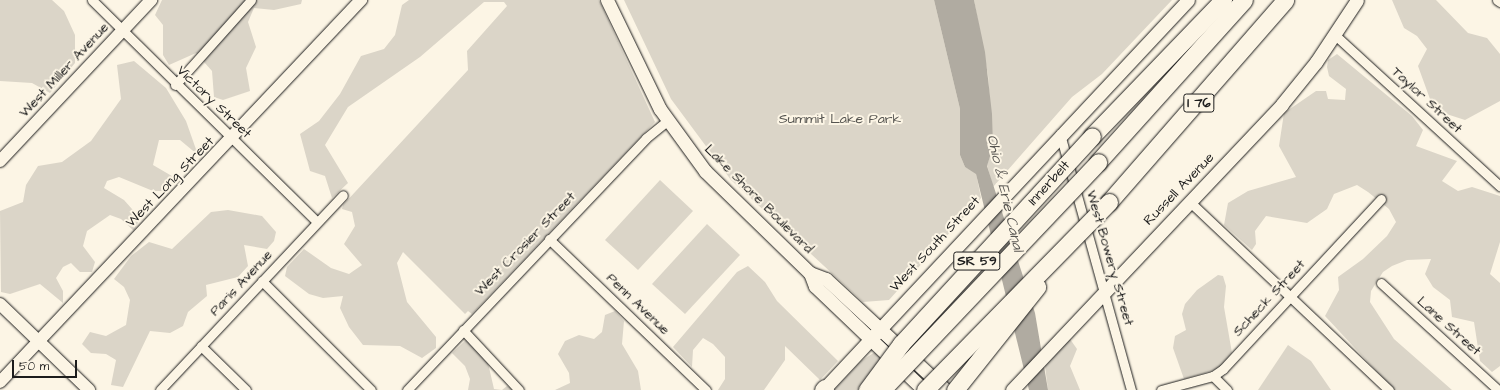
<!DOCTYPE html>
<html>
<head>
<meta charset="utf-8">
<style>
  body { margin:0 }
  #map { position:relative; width:1500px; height:390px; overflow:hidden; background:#fcf5e5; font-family:"Architects Daughter",sans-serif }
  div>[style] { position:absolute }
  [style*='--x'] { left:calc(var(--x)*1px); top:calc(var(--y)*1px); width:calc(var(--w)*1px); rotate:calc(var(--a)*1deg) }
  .green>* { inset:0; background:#dbd5c8 }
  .water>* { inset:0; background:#b0aba1 }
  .roads { filter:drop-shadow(0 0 1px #1c1c1c) drop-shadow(0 0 1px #1c1c1c) }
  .minor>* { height:9px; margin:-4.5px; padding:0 4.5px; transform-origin:4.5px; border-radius:4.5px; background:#fcf5e5 }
  .tertiary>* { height:12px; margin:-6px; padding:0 6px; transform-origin:6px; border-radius:6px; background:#fcf5e5 }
  .secondary>* { height:13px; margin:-6.5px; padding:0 6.5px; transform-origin:6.5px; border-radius:6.5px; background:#fcf5e5 }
  .motorway>* { height:17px; margin:-8.5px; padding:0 8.5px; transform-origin:8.5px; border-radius:8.5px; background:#fcf5e5 }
  .bridges { filter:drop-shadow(0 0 1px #1c1c1c) drop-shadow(0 0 1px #1c1c1c) }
  .motorway-bridge>* { height:17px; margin:-8.5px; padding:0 8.5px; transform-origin:8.5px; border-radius:8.5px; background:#fcf5e5 }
  span { translate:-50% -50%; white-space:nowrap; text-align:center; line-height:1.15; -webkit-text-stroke:4px #fcf5e5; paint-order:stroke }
  .shield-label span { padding:1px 3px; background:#fcf5e5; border:1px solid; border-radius:3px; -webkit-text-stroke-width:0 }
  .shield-label { font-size:13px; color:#1c1c1c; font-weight:700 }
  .street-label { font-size:14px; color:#1c1c1c }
  .park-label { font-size:14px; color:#555450 }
  .water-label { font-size:15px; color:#575551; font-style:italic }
  .scale { position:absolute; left:12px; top:360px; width:65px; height:18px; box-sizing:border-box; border:2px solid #1c1c1c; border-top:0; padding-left:5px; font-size:12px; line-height:14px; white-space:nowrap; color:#1c1c1c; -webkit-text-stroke:3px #fcf5e5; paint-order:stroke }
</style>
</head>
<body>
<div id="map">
  <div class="green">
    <i style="clip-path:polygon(0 0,52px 0,64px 11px,75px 35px,75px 63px,50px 93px,32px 83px,0 81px)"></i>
    <i style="clip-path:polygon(162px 0,302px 0,301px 4px,274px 10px,254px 8px,248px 22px,256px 47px,246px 68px,250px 91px,223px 100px,214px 97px,212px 71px,196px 53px,169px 65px,163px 55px,163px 25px,155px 15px)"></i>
    <i style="clip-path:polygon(409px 0,599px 0,655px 122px,472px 314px,468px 311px,465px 314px,403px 252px,397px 263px,407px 302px,436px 337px,436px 348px,422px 358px,400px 346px,363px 345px,349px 327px,340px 308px,343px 296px,323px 298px,309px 294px,285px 276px,287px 267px,304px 249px,331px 268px,349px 274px,362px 265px,344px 244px,355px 226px,352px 212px,342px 209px,343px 205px,468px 70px,467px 51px,507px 6px,504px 2px,484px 2px,420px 57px,348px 107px,325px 145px,348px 183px,332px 198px,325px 176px,310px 171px,300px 134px,319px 121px,340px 94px,361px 56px,384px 49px,395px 35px,402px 5px)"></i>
    <i style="clip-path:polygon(624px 0,934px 0,960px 109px,960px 155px,965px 167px,976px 173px,981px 198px,889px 300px,863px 302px,731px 180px,671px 99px)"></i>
    <i style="clip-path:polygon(974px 0,1172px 0,1102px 74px,1072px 97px,993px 187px,987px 165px,993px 147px,988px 75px)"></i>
    <i style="clip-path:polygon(1392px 0,1436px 0,1468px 33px,1487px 38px,1500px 54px,1500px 101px,1465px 120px,1434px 110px,1418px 66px,1427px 49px,1417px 36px,1404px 28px)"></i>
    <i style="clip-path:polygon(1337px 54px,1412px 116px,1423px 130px,1416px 146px,1457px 161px,1442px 181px,1458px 191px,1472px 187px,1500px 196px,1500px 242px,1490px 274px,1500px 283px,1500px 366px,1492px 372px,1480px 361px,1474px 322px,1452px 317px,1450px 300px,1433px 287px,1425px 274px,1431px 259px,1407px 260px,1392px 266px,1383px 272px,1371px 291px,1370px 302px,1394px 339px,1452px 390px,1394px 390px,1325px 316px,1339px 290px,1338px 277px,1363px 259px,1387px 236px,1396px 222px,1389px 209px,1368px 192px,1357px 185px,1334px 194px,1327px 209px,1307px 223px,1266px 216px,1255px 231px,1256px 244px,1252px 250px,1224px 225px,1228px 203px,1248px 191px,1296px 177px,1279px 146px,1284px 113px,1316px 91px,1326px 91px,1328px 99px,1345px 100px,1346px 89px,1329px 76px,1327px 67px,1328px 60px)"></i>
    <i style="clip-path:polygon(134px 61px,166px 88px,186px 121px,198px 155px,180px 140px,159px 140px,153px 165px,177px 179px,167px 191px,153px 191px,119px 177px,107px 181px,104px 188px,124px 200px,140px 218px,134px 231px,121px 219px,110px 215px,87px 231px,83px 246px,95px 262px,92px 272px,80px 272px,71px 263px,63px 267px,56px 278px,63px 291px,63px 303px,40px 284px,10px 294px,1px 292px,0 211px,23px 202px,26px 185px,38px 166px,62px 162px,91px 141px,121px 99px,117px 65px)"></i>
    <i style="clip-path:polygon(660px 180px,693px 211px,638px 270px,605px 240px)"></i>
    <i style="clip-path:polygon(228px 210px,262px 216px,276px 232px,274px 241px,267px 249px,244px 245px,248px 266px,238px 277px,206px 285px,207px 296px,188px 312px,183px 326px,170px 333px,150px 331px,123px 387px,111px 385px,116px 360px,106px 354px,91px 353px,82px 344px,90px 332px,106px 336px,126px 325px,130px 300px,124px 287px,114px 279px,131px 256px,149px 242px,172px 249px,211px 212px)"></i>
    <i style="clip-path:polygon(707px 224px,740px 255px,685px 314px,652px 284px)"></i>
    <i style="clip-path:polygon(748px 266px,765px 282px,777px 301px,838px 361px,820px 380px,785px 346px,785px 360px,764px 390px,718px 390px,725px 379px,725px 357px,713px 344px,703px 338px,693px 350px,692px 367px,673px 347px,737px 272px)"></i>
    <i style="clip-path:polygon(1218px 275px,1223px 276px,1226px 286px,1224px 307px,1232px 353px,1218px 369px,1184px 379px,1173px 348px,1175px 336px,1186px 330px,1182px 314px,1185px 304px,1197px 290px)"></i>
    <i style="clip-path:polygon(615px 311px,624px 321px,622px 344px,638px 371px,641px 390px,555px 390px,570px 383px,569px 373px,558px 354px,565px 341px,579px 335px,594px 339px,602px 332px,605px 315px)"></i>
    <i style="clip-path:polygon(1070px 339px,1077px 349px,1070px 366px,1080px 390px,1048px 390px,1045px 366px)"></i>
    <i style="clip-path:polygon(466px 340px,488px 363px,494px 389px,502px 390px,507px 386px,515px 390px,468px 390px,470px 379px,465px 366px,452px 353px)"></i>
    <i style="clip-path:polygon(1288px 345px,1311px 361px,1331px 390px,1258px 390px)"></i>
    <i style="clip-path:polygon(875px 352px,882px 357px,858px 390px,834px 390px,861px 361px)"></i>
  </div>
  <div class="water">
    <i style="clip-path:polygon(934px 0,974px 0,985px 52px,992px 114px,993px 147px,987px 166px,1035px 313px,1048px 390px,1029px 390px,976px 174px,965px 167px,960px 155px,960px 109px)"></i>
  </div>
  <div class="roads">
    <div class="minor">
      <i style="--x:92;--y:0;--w:316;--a:44.6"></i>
      <i style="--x:1497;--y:0;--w:4;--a:34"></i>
      <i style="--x:1335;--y:35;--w:224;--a:42.5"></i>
      <i style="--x:175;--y:85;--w:114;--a:-48.2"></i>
      <i style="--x:1060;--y:134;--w:266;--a:74.5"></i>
      <i style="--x:1190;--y:202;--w:274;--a:43.4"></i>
      <i style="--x:549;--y:239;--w:218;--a:43.9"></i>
      <i style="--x:262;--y:281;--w:154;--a:45"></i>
      <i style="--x:1381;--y:283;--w:159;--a:42.4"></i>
      <i style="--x:463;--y:330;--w:82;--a:47"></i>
      <i style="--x:201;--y:346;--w:63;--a:44.4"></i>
      <i style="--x:1213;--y:376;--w:20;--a:45"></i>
      <i style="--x:160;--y:390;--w:267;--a:-46.8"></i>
      <i style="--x:407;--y:390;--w:347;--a:-46.5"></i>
      <i style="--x:646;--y:138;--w:27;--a:-39"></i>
      <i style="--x:1161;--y:390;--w:54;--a:-15.1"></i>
      <i style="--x:1213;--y:376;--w:12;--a:-35"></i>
      <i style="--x:1223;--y:369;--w:232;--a:-47.1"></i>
    </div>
    <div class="tertiary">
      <i style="--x:0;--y:161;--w:221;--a:-46.8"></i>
      <i style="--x:0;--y:304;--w:124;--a:44"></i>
      <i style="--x:0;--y:382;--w:526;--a:-46.62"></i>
    </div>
    <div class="secondary">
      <i style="--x:607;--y:0;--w:121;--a:64.1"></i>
      <i style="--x:660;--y:109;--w:77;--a:54"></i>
      <i style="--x:705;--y:171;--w:146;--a:44.2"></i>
      <i style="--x:810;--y:273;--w:17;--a:21"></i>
      <i style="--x:826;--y:279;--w:163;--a:42.8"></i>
      <i style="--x:810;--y:273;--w:14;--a:69"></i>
      <i style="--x:815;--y:286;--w:151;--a:43.7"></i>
      <i style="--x:823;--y:390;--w:534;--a:-46.9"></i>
      <i style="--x:1012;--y:390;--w:393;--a:-46.6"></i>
      <i style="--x:1282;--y:104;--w:54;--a:-51"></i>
      <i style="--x:1316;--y:62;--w:74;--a:-56.5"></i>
    </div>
    <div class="motorway">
      <i style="--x:1092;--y:136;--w:189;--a:-46.1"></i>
      <i style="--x:1098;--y:162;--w:218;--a:-48"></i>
      <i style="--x:1109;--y:202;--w:268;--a:-48.9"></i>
      <i style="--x:823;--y:390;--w:3;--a:-45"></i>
    </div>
  </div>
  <div class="bridges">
    <div class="motorway-bridge">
      <i style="--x:867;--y:390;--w:57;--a:-53.5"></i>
      <i style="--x:901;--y:344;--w:282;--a:-47.4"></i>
      <i style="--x:882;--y:390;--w:314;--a:-46.5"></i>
      <i style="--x:925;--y:390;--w:263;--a:-45.6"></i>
      <i style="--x:955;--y:390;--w:132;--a:-51.5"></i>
    </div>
  </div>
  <div class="shield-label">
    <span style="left:1199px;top:103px">I 76</span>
    <span style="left:977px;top:261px">SR 59</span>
  </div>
  <div class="street-label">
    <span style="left:64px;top:70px;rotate:-47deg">West Miller Avenue</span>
    <span style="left:1427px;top:100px;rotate:43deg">Taylor Street</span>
    <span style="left:214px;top:102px;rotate:44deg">Victory Street</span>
    <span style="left:170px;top:182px;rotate:-46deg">West Long Street</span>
    <span style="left:1049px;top:183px;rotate:-48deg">Innerbelt</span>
    <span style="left:1179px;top:189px;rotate:-46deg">Russell Avenue</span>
    <span style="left:759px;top:199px;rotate:45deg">Lake Shore Boulevard</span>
    <span style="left:525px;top:244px;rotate:-46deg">West Crosier Street</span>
    <span style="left:935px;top:244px;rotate:-47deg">West South Street</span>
    <span style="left:1110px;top:258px;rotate:74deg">West Bowery Street</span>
    <span style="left:241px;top:283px;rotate:-47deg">Paris Avenue</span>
    <span style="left:1269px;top:298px;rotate:-47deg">Scheck Street</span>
    <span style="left:638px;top:304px;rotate:44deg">Penn Avenue</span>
    <span style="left:1449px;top:326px;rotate:42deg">Lane Street</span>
  </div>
  <div class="park-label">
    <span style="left:840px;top:119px">Summit Lake Park</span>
  </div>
  <div class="water-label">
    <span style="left:1005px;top:193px;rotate:77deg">Ohio &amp; Erie Canal</span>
  </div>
  <div class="scale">50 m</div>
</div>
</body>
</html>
